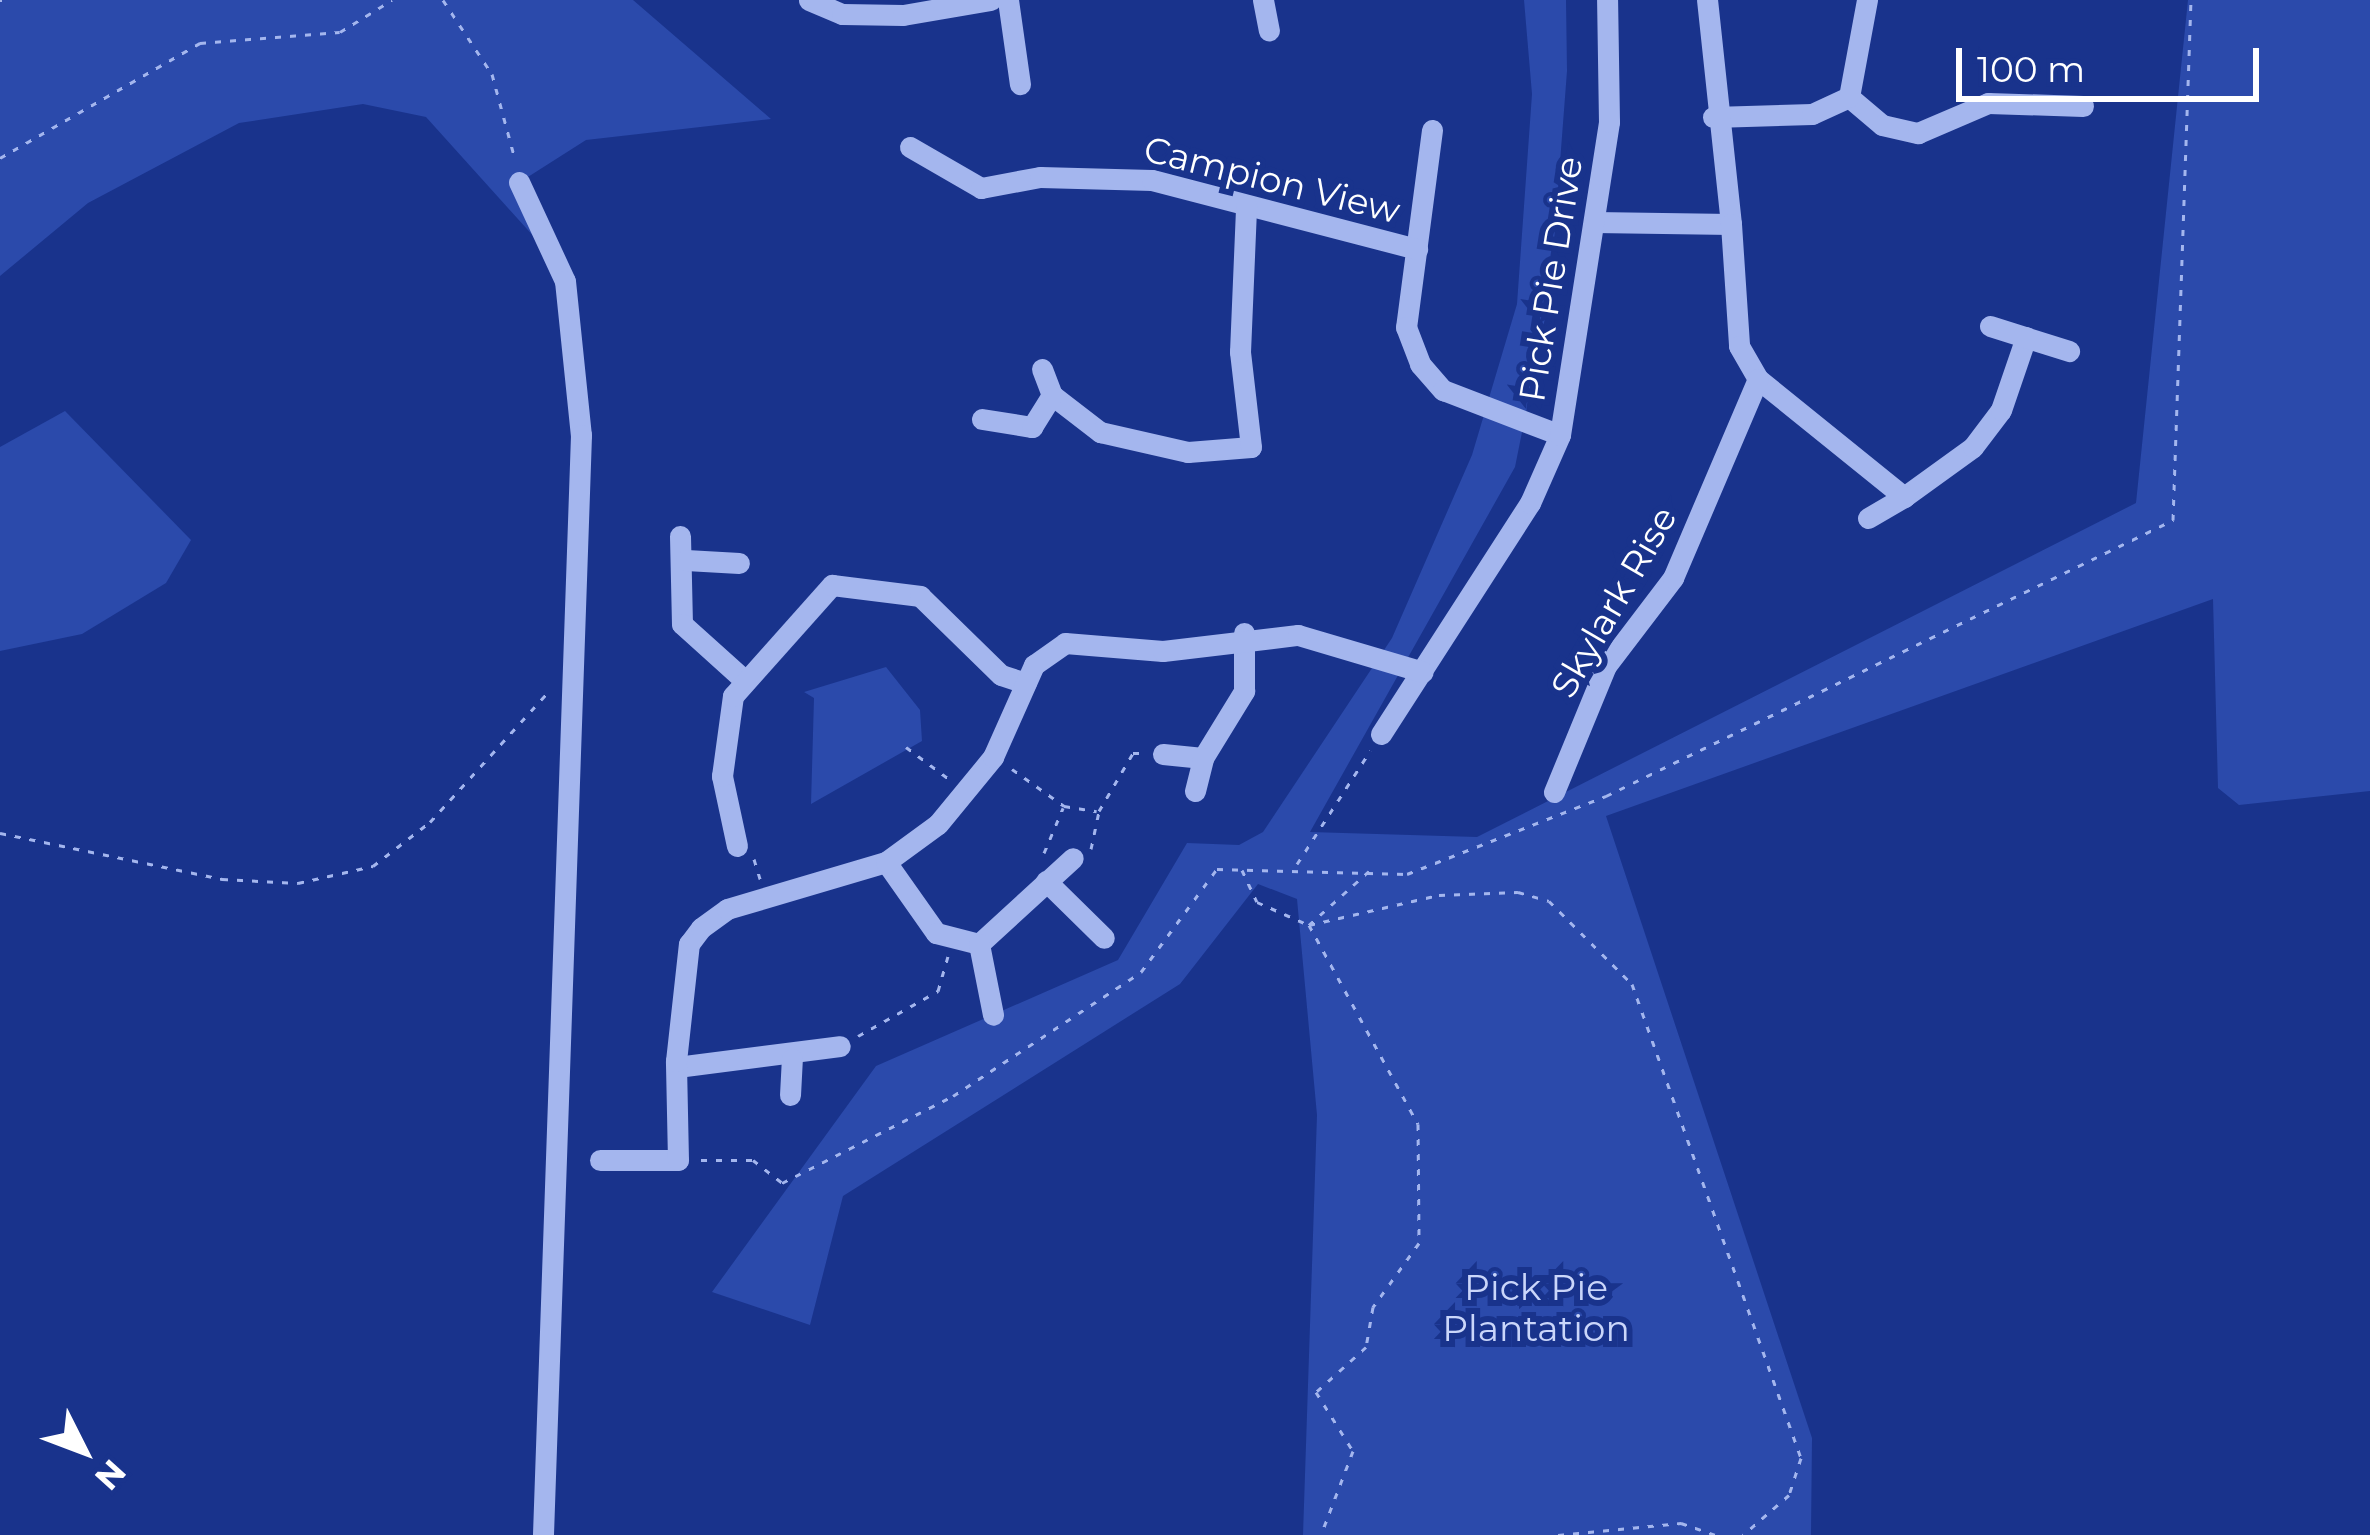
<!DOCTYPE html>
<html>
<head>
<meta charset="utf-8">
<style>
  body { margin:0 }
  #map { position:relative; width:2370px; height:1535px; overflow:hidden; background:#19338c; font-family:Montserrat,sans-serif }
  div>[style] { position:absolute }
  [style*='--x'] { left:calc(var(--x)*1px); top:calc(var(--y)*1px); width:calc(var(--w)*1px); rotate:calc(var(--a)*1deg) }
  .green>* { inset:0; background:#2b4aab }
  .path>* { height:3px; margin-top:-1.5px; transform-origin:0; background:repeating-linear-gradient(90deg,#a4b6ee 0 6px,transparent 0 15px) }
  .minor>* { height:21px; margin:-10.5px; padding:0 10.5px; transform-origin:10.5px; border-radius:10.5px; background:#a4b6ee }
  span { translate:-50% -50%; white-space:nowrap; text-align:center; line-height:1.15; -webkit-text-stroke:12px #19338c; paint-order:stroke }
  .street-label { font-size:36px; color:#fff }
  .park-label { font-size:36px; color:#cad6fa }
  .north { position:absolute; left:24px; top:1391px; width:120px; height:120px; -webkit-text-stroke:9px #19338c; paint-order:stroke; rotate:132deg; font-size:33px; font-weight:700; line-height:48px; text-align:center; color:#fff }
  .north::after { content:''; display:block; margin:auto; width:42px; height:54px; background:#fff; clip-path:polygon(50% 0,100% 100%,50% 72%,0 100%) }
  .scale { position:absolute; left:1956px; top:48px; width:303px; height:54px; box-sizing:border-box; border:6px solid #fff; border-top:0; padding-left:15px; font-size:36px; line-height:42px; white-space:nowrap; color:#fff; -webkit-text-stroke:9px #19338c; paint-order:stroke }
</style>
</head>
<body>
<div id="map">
  <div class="green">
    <i style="clip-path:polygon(0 0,633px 0,771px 119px,586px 140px,520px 182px,536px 239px,426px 117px,363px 104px,239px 123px,88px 203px,0 276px)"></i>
    <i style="clip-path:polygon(1524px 0,1566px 0,1567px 71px,1550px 293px,1515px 467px,1310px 832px,1477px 837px,2136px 503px,2188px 0,2370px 0,2370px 791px,2239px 805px,2218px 788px,2213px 599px,1606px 816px,1812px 1438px,1811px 1535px,1303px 1535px,1317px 1115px,1297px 899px,1258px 884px,1180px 984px,843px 1196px,810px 1325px,712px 1292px,876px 1066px,1118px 960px,1187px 843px,1239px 845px,1263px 832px,1392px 638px,1472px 455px,1517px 304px,1532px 94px)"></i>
    <i style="clip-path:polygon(65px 411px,191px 540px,166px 583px,82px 634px,0 651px,0 447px)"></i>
    <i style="clip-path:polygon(886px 667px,920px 710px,922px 741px,811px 804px,814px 698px,804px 692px)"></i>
  </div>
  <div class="path">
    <i style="--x:0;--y:0;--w:2;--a:0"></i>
    <i style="--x:443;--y:0;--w:89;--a:56.5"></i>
    <i style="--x:492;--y:74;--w:88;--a:74.9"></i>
    <i style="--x:0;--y:158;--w:231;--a:-29.9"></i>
    <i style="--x:200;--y:43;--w:140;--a:-4.5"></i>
    <i style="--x:340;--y:32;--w:61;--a:-31.6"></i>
    <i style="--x:906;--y:747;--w:54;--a:36.7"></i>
    <i style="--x:1012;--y:769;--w:64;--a:35.4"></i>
    <i style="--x:1064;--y:806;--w:33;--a:9"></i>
    <i style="--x:0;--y:833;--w:227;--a:11.7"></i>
    <i style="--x:222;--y:879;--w:76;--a:3"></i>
    <i style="--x:298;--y:883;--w:77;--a:-12.8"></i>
    <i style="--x:373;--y:866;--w:72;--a:-37.7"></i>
    <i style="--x:430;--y:822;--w:177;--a:-47.7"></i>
    <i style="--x:1091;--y:849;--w:39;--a:-78"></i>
    <i style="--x:1099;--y:811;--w:67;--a:-59.6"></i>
    <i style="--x:1133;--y:753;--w:11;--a:0"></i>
    <i style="--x:1044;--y:853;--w:49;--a:-67.1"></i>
    <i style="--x:754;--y:859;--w:21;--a:73"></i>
    <i style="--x:1297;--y:864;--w:135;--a:-57.1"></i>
    <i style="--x:1242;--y:870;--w:35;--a:65"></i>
    <i style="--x:1257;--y:902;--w:57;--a:23.9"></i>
    <i style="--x:1309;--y:925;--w:227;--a:61.3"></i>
    <i style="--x:1418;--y:1124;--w:119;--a:89.5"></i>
    <i style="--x:1419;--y:1243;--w:79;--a:125.7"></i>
    <i style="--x:1373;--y:1307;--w:41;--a:99.9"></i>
    <i style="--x:1366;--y:1347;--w:67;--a:138"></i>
    <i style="--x:1316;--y:1392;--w:70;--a:57.9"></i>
    <i style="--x:1353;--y:1451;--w:90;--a:110.9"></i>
    <i style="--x:1369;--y:871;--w:81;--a:138"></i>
    <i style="--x:1309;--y:925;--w:133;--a:-13"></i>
    <i style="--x:1439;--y:895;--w:79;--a:-2.2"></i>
    <i style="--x:1518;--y:892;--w:32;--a:16"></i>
    <i style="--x:1549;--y:901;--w:117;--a:45"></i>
    <i style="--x:1632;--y:984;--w:503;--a:70.38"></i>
    <i style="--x:1801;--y:1458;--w:39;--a:108"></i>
    <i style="--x:1789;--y:1495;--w:61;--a:139"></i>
    <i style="--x:858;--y:1036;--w:92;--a:-29.4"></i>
    <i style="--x:938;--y:991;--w:36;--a:-74"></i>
    <i style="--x:701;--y:1160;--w:52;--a:0"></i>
    <i style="--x:753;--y:1160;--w:37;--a:38"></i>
    <i style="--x:782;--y:1183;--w:192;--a:-27"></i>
    <i style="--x:953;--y:1096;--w:225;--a:-33.4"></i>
    <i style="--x:1141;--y:972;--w:128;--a:-53.6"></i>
    <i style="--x:1217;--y:869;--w:190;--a:1.5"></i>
    <i style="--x:1407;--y:874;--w:214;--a:-21.4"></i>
    <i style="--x:1606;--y:796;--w:631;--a:-25.96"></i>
    <i style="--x:2173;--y:520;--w:520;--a:-88.02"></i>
    <i style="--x:1558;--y:1535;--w:124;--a:-5.6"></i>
    <i style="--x:1681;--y:1523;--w:37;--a:19"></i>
  </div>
  <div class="minor">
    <i style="--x:809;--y:0;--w:36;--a:23"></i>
    <i style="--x:842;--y:14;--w:61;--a:0.9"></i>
    <i style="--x:903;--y:15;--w:89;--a:-9.7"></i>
    <i style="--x:1008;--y:0;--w:85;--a:81.9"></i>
    <i style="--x:1263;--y:0;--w:31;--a:79"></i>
    <i style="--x:1849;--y:97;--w:43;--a:40.3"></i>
    <i style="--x:1882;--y:125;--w:37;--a:13"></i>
    <i style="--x:1918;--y:133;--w:76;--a:-23.2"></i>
    <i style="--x:1988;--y:103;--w:95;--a:1.8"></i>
    <i style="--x:1713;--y:117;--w:99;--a:-1.7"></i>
    <i style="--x:1812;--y:114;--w:41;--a:-24.7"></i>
    <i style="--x:1849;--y:97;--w:99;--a:-79.5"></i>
    <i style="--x:1432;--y:130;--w:199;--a:97.5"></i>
    <i style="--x:1406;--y:327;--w:40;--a:69"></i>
    <i style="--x:1420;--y:364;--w:35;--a:49"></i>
    <i style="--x:1443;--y:390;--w:125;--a:21"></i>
    <i style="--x:910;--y:147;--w:82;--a:30"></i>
    <i style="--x:981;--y:188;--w:60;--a:-10.6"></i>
    <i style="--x:1040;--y:177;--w:112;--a:1.5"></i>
    <i style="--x:1152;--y:180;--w:274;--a:14.6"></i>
    <i style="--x:519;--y:182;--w:109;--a:65.1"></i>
    <i style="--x:565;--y:281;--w:155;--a:84.1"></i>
    <i style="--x:581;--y:435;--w:1101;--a:91.98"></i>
    <i style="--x:1594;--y:222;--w:137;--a:0.8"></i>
    <i style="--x:1731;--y:224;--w:225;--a:-96.1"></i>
    <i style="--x:1731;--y:224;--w:122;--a:86.2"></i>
    <i style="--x:1739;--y:346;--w:38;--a:60"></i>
    <i style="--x:1758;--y:379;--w:188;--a:38.9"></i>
    <i style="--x:1904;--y:497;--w:85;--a:-35.9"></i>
    <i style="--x:1973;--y:447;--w:46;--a:-52.9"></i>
    <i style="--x:2001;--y:410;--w:77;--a:-71.1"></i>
    <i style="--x:1990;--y:326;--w:83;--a:17.6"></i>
    <i style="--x:1042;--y:369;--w:28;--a:69"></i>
    <i style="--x:1052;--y:395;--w:61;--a:37.6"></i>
    <i style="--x:1100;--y:432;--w:90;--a:12.8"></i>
    <i style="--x:1188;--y:452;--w:63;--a:-4.5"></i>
    <i style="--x:1251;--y:447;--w:96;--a:-96.6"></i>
    <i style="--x:1240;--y:352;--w:146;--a:-87.6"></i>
    <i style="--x:982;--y:419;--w:51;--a:9.1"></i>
    <i style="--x:1032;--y:427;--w:38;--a:-58"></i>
    <i style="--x:1868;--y:518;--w:42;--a:-30.3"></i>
    <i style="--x:680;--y:536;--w:88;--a:88.7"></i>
    <i style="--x:682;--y:624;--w:82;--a:42"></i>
    <i style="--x:686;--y:560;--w:53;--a:3.2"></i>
    <i style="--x:1381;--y:734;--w:275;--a:-57.2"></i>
    <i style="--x:1530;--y:503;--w:74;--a:-66.2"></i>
    <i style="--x:1560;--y:435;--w:317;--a:-81.1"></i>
    <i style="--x:1609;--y:122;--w:122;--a:-90.9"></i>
    <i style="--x:1163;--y:754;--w:40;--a:5.7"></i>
    <i style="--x:1203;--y:758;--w:79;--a:-58.5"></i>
    <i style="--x:1244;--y:691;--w:58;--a:-90"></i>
    <i style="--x:1195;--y:791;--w:34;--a:-76"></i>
    <i style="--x:1554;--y:792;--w:136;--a:-67.6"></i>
    <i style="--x:1606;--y:666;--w:111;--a:-52.7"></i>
    <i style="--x:1673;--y:578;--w:216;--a:-66.9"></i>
    <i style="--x:737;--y:846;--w:72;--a:-102.1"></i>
    <i style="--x:722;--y:776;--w:81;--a:-82.2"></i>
    <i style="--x:733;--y:696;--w:149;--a:-48.3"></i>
    <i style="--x:832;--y:585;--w:89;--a:7.1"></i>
    <i style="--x:920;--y:596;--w:113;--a:44.3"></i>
    <i style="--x:1001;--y:675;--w:26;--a:18"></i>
    <i style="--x:886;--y:862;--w:87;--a:54.8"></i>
    <i style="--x:936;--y:933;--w:44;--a:14.3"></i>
    <i style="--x:979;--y:944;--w:127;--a:-42.5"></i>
    <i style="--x:1046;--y:881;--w:81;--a:44.5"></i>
    <i style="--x:979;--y:944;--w:72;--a:78.8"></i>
    <i style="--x:677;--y:1067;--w:164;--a:-7.3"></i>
    <i style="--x:790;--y:1095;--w:36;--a:-87"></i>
    <i style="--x:600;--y:1160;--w:78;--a:0"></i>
    <i style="--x:678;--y:1160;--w:99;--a:-91.2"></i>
    <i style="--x:676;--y:1061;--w:118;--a:-83.7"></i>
    <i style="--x:689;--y:944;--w:20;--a:-53"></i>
    <i style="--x:701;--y:928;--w:32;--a:-36"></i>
    <i style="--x:727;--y:909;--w:166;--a:-16.5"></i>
    <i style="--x:886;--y:862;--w:64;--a:-36.2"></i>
    <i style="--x:938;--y:824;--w:87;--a:-50.6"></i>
    <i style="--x:993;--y:757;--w:101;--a:-66"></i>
    <i style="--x:1034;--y:665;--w:38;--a:-35"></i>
    <i style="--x:1065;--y:643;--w:98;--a:4.7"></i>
    <i style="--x:1163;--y:651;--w:136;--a:-6.8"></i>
    <i style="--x:1298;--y:635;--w:130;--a:16.5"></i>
  </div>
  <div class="street-label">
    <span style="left:1272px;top:180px;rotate:14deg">Campion View</span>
    <span style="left:1551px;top:279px;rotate:-81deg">Pick Pie Drive</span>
    <span style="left:1614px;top:602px;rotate:-60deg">Skylark Rise</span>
  </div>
  <div class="park-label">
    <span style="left:1536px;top:1308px">Pick Pie<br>Plantation</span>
  </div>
  <div class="north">N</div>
  <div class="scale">100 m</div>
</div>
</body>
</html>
